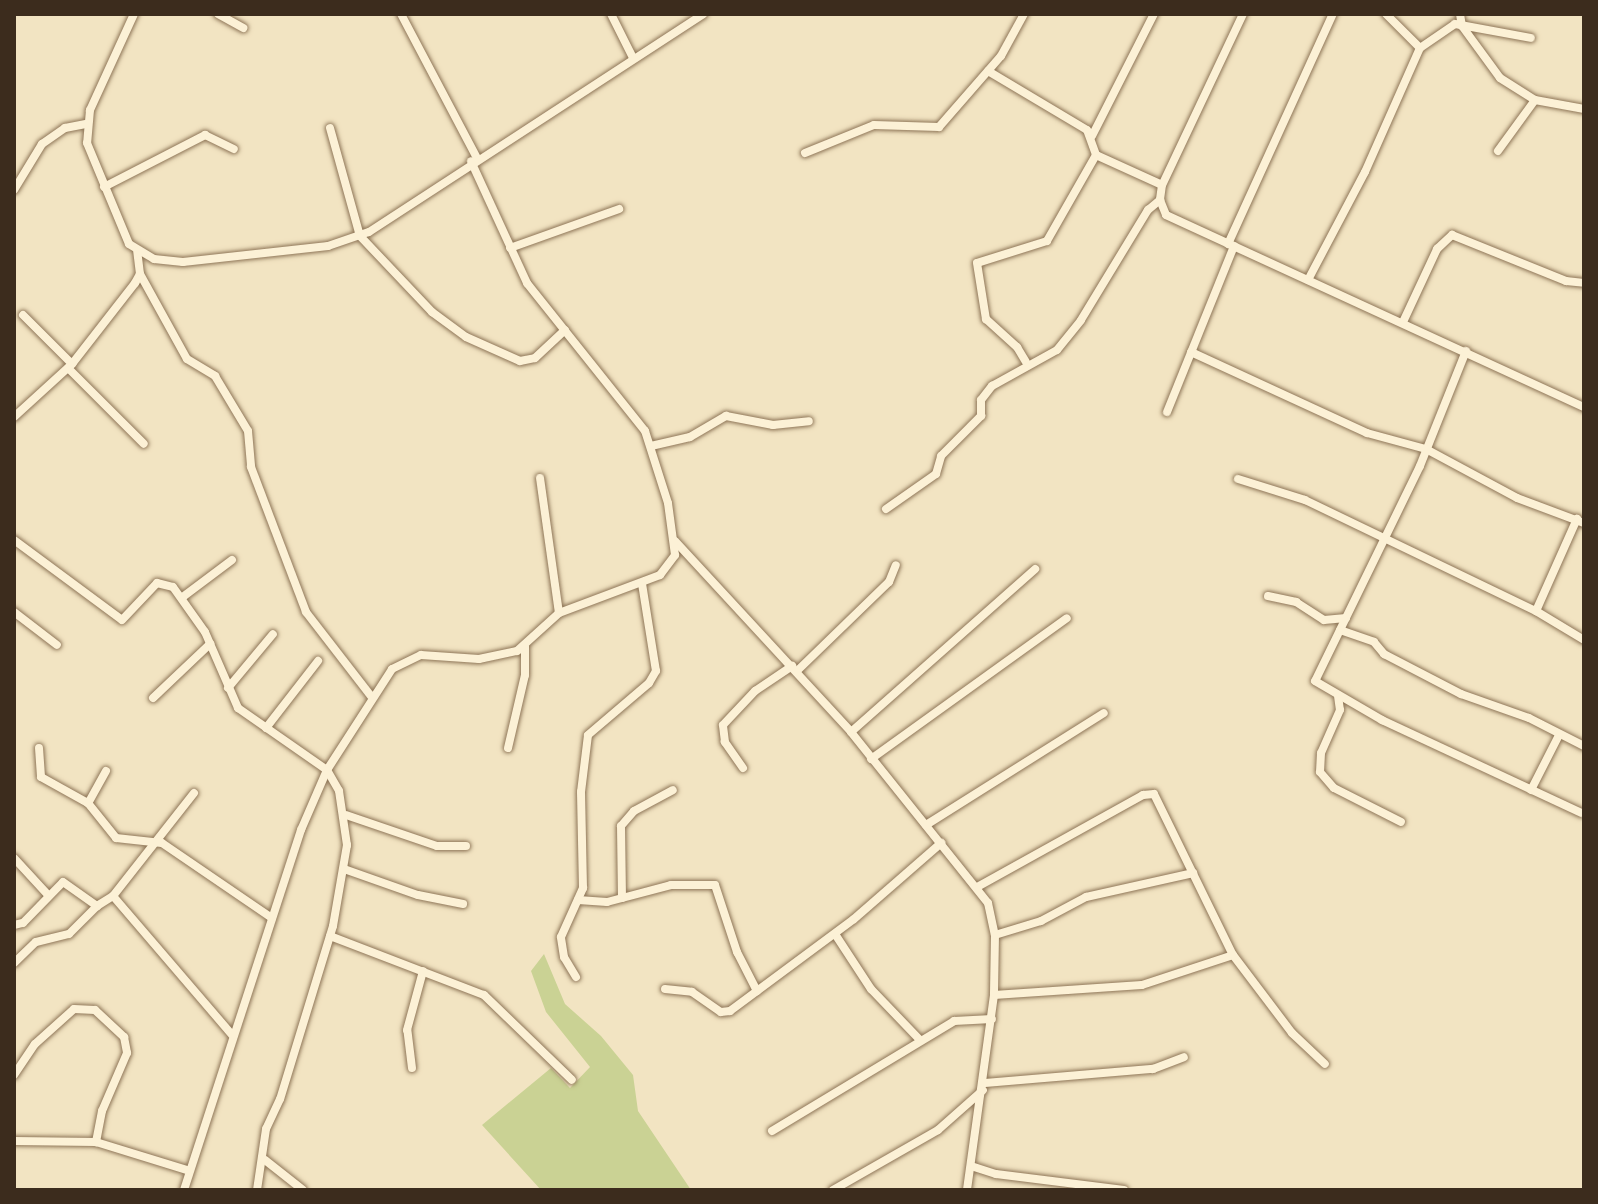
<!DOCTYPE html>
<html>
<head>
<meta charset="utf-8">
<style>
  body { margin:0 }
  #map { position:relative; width:1598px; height:1204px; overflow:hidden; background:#f2e4c2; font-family:"PT Serif",serif }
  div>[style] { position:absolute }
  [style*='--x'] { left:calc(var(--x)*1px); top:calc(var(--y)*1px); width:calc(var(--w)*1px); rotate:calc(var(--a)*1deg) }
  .green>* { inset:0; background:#cad294 }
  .roads { filter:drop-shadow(0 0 2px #8e7557) drop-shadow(0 0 2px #8e7557) }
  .minor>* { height:8px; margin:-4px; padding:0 4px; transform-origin:4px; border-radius:4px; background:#fcf1d6 }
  span { translate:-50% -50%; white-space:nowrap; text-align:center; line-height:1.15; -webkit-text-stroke:6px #f9eed2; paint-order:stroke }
  .frame { position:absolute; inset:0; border:16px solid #3c2c1d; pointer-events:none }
</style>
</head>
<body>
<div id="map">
  <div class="green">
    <i style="clip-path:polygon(544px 954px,565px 1004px,601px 1036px,633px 1075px,638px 1111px,691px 1190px,541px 1190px,482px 1125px,551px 1068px,570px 1088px,590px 1067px,546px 1012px,531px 971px)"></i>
  </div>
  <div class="roads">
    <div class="minor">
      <i style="--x:134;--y:14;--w:106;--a:114.6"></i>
      <i style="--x:90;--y:110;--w:33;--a:95"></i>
      <i style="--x:87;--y:143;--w:109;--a:67.4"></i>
      <i style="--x:129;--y:244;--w:29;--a:31"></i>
      <i style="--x:154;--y:259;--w:29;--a:6"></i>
      <i style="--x:183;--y:262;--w:146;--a:-6.3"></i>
      <i style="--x:328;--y:246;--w:43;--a:-18.9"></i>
      <i style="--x:369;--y:232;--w:399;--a:-33.1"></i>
      <i style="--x:218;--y:14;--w:29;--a:29"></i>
      <i style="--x:401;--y:14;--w:163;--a:62.2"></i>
      <i style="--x:611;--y:14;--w:49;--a:63.4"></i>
      <i style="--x:1243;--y:14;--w:189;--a:115.3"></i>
      <i style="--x:1162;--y:185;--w:15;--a:98"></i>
      <i style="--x:1160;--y:200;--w:16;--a:68"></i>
      <i style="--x:1166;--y:215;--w:460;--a:24.7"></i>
      <i style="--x:1386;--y:14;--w:48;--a:45"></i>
      <i style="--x:1460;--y:14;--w:12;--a:81"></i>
      <i style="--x:1462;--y:26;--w:64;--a:53.8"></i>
      <i style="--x:1500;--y:78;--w:41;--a:32.2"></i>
      <i style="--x:1535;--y:100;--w:63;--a:126"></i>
      <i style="--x:988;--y:71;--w:115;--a:30.8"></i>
      <i style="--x:1087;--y:130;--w:27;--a:70"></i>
      <i style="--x:1096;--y:155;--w:99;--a:119.7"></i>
      <i style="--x:1047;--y:241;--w:73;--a:162.6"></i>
      <i style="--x:977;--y:263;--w:57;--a:80.9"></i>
      <i style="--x:986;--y:319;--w:42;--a:42.1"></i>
      <i style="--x:1017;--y:347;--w:17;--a:59"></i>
      <i style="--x:1535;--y:100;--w:50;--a:10.4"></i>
      <i style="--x:330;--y:128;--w:112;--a:74.5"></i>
      <i style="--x:360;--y:236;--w:105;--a:46.5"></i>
      <i style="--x:432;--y:312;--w:42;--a:36.3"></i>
      <i style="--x:466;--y:337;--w:59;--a:24"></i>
      <i style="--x:520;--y:361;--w:15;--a:-11"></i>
      <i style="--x:535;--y:358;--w:41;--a:-43"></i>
      <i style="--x:1092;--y:136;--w:137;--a:-63.1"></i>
      <i style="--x:805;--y:153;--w:74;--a:-22.1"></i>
      <i style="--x:874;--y:125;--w:65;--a:1.8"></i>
      <i style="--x:939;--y:127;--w:94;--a:-48.9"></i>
      <i style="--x:1001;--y:56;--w:48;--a:-61.3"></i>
      <i style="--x:1096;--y:155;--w:72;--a:24.4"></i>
      <i style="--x:104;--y:187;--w:114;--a:-27.2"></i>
      <i style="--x:205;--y:135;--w:32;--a:26"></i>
      <i style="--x:14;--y:190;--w:54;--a:-58.7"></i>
      <i style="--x:42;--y:144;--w:28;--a:-35"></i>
      <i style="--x:65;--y:128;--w:21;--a:-11"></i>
      <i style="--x:1228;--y:244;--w:253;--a:-65.5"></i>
      <i style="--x:510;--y:248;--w:116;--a:-19.7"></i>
      <i style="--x:140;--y:274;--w:97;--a:61.1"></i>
      <i style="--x:187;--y:359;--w:33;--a:31"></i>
      <i style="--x:215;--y:376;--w:64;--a:59"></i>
      <i style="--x:248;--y:431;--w:36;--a:85"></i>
      <i style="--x:251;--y:467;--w:155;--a:69.2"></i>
      <i style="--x:306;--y:612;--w:106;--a:52.3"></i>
      <i style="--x:1308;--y:280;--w:122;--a:-62.2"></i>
      <i style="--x:1365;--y:172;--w:136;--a:-66.1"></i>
      <i style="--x:1420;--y:48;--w:42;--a:-34.4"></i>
      <i style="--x:1455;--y:24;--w:77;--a:10.4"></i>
      <i style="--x:23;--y:315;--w:69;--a:45"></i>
      <i style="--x:1403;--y:322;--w:81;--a:-65"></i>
      <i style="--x:1437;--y:249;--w:21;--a:-43"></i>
      <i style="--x:1452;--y:235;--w:123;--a:22"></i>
      <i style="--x:1566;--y:281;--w:18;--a:6"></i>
      <i style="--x:1466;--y:351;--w:124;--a:111.8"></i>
      <i style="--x:1420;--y:466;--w:239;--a:116"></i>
      <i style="--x:1315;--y:681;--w:78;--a:30.2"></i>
      <i style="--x:1382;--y:720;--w:220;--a:25"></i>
      <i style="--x:1191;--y:352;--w:194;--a:24.7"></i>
      <i style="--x:1367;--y:433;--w:61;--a:15.2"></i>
      <i style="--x:1426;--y:449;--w:103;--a:28.3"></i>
      <i style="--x:1517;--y:498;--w:72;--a:20.5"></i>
      <i style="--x:68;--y:368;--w:107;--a:45"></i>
      <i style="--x:1167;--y:412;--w:179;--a:-68"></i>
      <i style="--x:14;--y:417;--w:79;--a:-42.4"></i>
      <i style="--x:72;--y:364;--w:103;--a:-52.1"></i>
      <i style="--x:135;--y:283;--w:10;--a:-61"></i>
      <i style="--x:140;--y:274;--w:23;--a:-97"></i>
      <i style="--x:651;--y:446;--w:40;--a:-13"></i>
      <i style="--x:690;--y:437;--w:42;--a:-30.3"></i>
      <i style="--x:726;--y:416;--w:48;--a:10.8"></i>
      <i style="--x:773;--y:425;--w:36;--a:-6"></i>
      <i style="--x:540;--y:478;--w:136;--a:82"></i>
      <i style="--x:1238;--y:479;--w:70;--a:17.4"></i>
      <i style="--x:1305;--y:500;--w:256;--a:25.7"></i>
      <i style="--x:1536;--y:611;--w:56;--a:31.1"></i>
      <i style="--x:886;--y:509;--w:61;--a:-35"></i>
      <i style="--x:936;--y:474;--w:19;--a:-74"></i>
      <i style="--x:941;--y:456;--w:57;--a:-45"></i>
      <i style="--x:981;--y:416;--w:16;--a:-90"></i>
      <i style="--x:981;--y:400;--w:18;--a:-52"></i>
      <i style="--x:992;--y:386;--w:74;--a:-29"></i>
      <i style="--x:1057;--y:350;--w:38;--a:-51"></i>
      <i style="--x:1081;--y:320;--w:129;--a:-58.7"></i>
      <i style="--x:1148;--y:210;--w:16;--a:-40"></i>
      <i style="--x:14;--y:540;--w:134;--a:36.5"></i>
      <i style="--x:122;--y:620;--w:51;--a:-46.6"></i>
      <i style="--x:157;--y:583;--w:16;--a:14"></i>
      <i style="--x:173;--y:587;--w:55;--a:54.6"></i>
      <i style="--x:205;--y:632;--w:83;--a:66.5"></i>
      <i style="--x:238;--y:708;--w:108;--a:34.9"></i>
      <i style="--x:327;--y:770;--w:24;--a:60"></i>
      <i style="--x:339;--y:791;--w:55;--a:81.6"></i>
      <i style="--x:347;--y:845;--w:82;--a:99.8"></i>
      <i style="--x:333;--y:926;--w:181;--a:107"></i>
      <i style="--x:280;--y:1099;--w:33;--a:115"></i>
      <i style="--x:266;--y:1129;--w:62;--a:98.4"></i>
      <i style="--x:675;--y:541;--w:260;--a:47.3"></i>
      <i style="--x:851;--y:732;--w:219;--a:51.3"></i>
      <i style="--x:988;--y:903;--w:33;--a:78"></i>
      <i style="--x:995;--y:935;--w:60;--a:91"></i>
      <i style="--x:994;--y:995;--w:197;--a:97.9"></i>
      <i style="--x:184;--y:596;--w:60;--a:-36.9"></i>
      <i style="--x:1268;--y:596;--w:29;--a:12"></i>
      <i style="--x:1296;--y:602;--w:33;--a:33"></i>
      <i style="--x:1324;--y:620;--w:22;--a:-5"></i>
      <i style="--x:1536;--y:611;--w:101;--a:-66"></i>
      <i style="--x:14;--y:612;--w:54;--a:37.5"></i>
      <i style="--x:1340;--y:630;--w:36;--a:19"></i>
      <i style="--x:1374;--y:642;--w:16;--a:50"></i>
      <i style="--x:1384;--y:654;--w:87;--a:27.5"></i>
      <i style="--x:1461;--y:694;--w:72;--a:19.4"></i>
      <i style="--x:1529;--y:718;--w:62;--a:27"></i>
      <i style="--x:797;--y:671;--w:128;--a:-44.1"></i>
      <i style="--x:889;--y:582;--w:18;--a:-68"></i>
      <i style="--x:228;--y:688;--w:70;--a:-50.2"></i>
      <i style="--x:1338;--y:696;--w:14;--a:82"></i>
      <i style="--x:1340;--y:710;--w:47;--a:113.8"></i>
      <i style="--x:1321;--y:753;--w:19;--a:93"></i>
      <i style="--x:1320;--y:772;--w:21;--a:49"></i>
      <i style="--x:1334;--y:788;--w:75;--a:26.9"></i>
      <i style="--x:153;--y:698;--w:79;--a:-43.5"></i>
      <i style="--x:266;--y:728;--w:85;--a:-52.2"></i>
      <i style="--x:851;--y:732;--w:246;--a:-41.5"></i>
      <i style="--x:39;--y:748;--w:29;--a:86"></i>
      <i style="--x:41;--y:777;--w:54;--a:29"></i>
      <i style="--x:508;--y:748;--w:75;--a:-76.9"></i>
      <i style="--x:525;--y:675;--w:29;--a:-90"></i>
      <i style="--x:871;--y:759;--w:241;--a:-35.7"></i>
      <i style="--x:743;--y:768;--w:32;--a:-125"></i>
      <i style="--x:725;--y:742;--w:17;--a:-97"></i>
      <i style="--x:723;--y:725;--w:47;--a:-46.7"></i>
      <i style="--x:755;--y:691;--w:45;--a:-34"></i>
      <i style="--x:106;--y:771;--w:37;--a:119"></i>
      <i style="--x:88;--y:803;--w:45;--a:51.3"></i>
      <i style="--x:116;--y:838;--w:46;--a:6.2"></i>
      <i style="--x:162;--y:843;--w:133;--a:34.3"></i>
      <i style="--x:1531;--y:790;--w:62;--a:-63"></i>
      <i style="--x:346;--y:815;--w:96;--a:18.8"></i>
      <i style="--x:437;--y:846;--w:29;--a:0"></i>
      <i style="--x:926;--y:825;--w:210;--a:-32.2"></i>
      <i style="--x:14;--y:858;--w:50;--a:47.4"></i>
      <i style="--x:344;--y:869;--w:78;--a:19.4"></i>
      <i style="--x:418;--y:895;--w:46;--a:11.3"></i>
      <i style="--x:979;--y:886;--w:188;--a:-29"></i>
      <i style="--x:1143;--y:795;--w:11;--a:-5"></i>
      <i style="--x:1154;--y:794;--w:179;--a:63.9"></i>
      <i style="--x:1233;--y:955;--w:98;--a:52.9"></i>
      <i style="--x:1292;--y:1033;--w:45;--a:43.2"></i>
      <i style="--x:113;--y:896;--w:183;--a:49.4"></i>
      <i style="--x:622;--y:898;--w:72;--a:-90.8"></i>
      <i style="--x:621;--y:826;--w:20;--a:-49"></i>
      <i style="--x:634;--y:811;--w:44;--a:-28.3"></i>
      <i style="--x:578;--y:900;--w:29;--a:4"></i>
      <i style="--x:607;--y:902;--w:66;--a:-14.9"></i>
      <i style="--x:671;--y:885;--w:44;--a:0"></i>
      <i style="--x:715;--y:885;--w:71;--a:71.8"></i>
      <i style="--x:737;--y:952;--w:44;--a:62.9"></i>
      <i style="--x:14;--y:925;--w:9;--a:-13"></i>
      <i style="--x:23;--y:923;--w:57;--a:-45.7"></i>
      <i style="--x:63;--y:882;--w:42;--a:35.2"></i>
      <i style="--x:97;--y:906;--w:19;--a:-32"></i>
      <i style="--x:113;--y:896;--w:131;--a:-51.8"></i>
      <i style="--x:835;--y:934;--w:66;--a:56.8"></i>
      <i style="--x:871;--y:989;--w:69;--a:46.2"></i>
      <i style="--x:995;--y:935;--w:48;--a:-16.9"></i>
      <i style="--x:1041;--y:921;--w:51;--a:-28.1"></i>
      <i style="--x:1086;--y:897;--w:110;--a:-12.6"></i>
      <i style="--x:330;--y:936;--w:165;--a:21"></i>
      <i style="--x:484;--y:995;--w:122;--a:44"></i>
      <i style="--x:14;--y:963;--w:30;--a:-44"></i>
      <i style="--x:36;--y:942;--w:34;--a:-14"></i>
      <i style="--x:69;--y:934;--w:40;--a:-45"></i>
      <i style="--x:576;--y:977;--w:23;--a:-121"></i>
      <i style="--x:564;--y:957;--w:20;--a:-99"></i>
      <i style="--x:561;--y:937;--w:54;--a:-65.8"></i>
      <i style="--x:583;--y:888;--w:96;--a:-91.2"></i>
      <i style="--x:581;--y:792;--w:57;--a:-83"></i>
      <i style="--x:588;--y:735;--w:80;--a:-40.4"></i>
      <i style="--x:649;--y:683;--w:14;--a:-60"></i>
      <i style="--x:656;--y:671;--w:88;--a:-99.1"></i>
      <i style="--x:665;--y:989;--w:27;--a:6"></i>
      <i style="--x:692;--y:992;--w:35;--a:35"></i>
      <i style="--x:721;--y:1012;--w:9;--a:-6"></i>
      <i style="--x:730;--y:1011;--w:154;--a:-36.6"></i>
      <i style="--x:854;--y:919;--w:116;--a:-41.1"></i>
      <i style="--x:994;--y:995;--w:148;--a:-3.9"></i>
      <i style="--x:1142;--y:985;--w:96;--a:-18.2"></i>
      <i style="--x:412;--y:1068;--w:38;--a:-97"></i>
      <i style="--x:407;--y:1030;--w:61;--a:-74.8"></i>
      <i style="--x:14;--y:1075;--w:37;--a:-56"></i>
      <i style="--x:35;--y:1044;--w:52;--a:-41.9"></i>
      <i style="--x:74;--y:1009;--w:21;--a:3"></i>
      <i style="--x:95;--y:1010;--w:40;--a:43"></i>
      <i style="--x:124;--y:1037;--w:16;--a:79"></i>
      <i style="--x:127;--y:1053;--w:63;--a:113.3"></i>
      <i style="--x:102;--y:1111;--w:32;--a:101"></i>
      <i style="--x:985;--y:1083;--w:169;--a:-4.8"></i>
      <i style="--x:1153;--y:1069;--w:33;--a:-21"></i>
      <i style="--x:772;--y:1131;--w:213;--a:-31.1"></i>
      <i style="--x:954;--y:1021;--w:38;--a:-3"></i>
      <i style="--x:14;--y:1141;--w:82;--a:0.7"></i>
      <i style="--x:96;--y:1142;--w:98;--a:17.1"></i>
      <i style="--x:265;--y:1160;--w:48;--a:38.3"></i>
      <i style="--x:971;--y:1166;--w:26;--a:18"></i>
      <i style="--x:996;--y:1174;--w:129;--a:7.1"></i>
      <i style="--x:184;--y:1190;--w:379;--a:-72"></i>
      <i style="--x:301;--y:830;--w:65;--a:-66.6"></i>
      <i style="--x:327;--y:770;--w:120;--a:-57.2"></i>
      <i style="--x:392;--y:669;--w:32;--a:-26"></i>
      <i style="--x:421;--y:655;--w:58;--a:3.9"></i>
      <i style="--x:479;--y:659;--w:39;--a:-12"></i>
      <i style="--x:517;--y:651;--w:57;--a:-42.1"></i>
      <i style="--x:559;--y:613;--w:108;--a:-20.6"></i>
      <i style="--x:660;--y:575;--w:25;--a:-53"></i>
      <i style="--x:675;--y:555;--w:52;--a:-97.7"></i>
      <i style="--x:668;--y:503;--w:76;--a:-107.7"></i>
      <i style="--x:645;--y:431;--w:189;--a:-128.6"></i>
      <i style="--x:527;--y:283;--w:134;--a:-114.7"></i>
      <i style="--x:833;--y:1190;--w:121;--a:-29.7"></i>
      <i style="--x:938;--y:1130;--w:60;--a:-41.6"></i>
    </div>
  </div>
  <div class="frame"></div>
</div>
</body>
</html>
